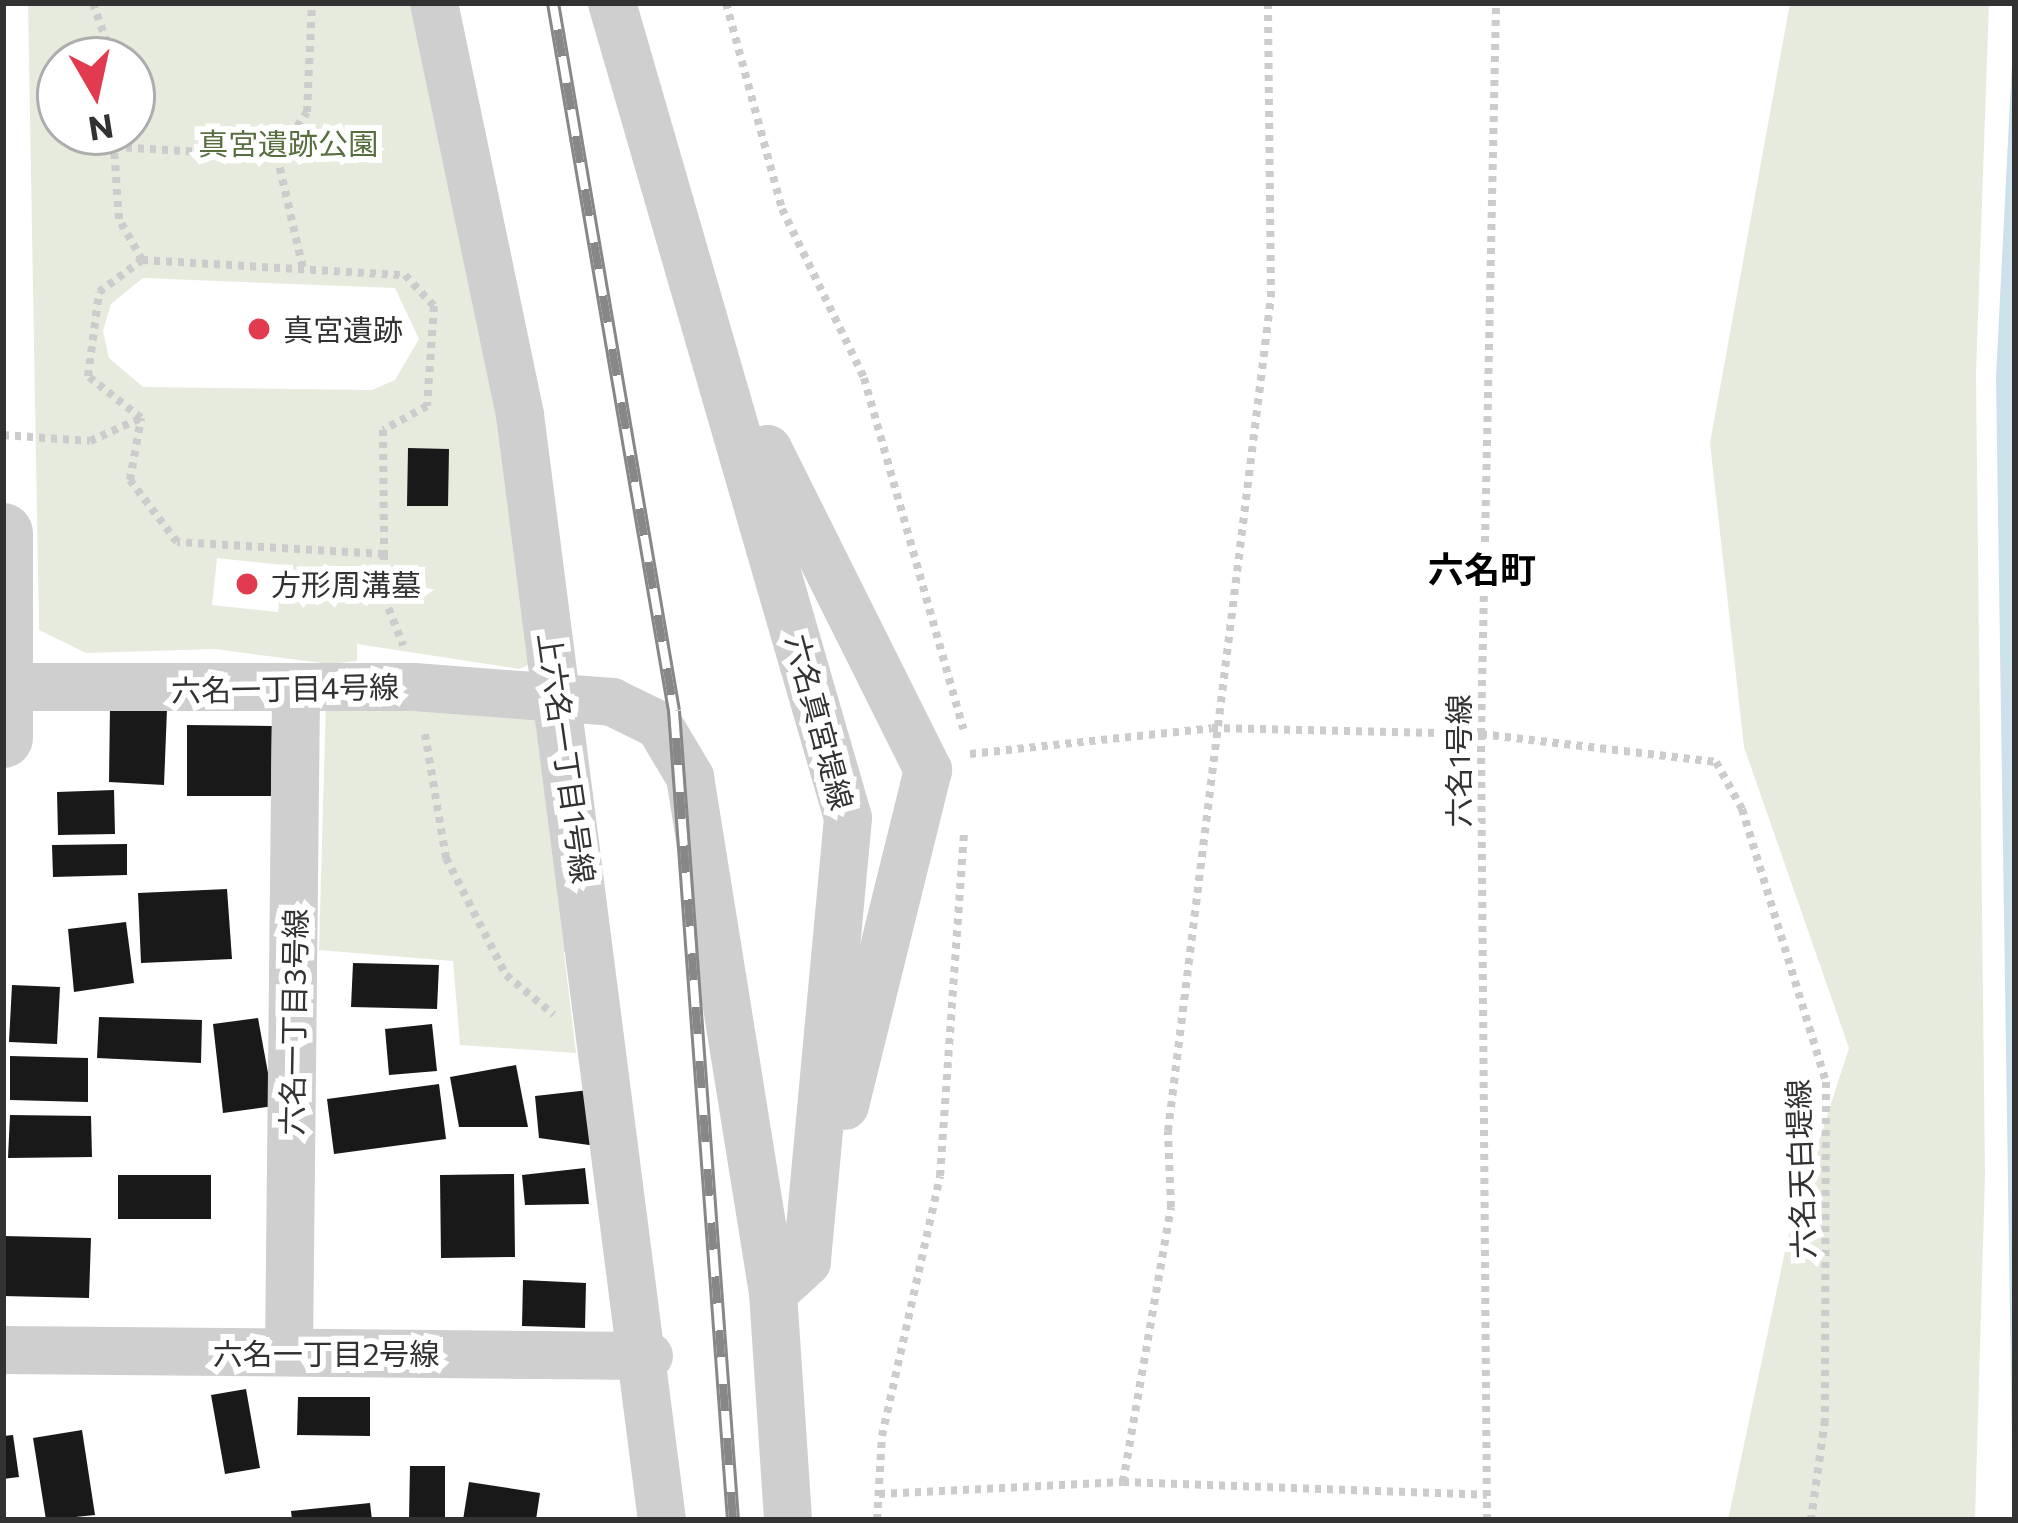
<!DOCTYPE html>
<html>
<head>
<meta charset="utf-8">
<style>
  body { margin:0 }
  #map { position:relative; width:2018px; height:1523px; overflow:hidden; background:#fff; font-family:Commissioner,"Noto Sans JP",sans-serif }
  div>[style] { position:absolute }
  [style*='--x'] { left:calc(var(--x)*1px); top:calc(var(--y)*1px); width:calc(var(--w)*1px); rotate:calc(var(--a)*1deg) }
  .green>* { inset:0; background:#e6ebde }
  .water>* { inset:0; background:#cce1eb }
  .building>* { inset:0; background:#191919 }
  .path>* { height:8px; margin-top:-4px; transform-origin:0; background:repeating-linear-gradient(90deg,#ccc 0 6px,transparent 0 12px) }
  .minor>* { height:48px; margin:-24px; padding:0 24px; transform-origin:24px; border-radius:24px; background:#cfcfcf }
  .tertiary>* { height:60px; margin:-30px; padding:0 30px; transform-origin:30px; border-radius:30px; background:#cfcfcf }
  .rail>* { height:14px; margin-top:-7px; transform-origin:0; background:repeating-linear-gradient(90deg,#fff 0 27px,#878787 0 54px); box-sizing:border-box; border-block:3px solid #878787 }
  .dots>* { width:33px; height:33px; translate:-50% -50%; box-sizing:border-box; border:6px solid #fff; border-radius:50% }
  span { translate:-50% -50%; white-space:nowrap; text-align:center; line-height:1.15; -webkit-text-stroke:12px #fff; paint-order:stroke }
  .park-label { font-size:30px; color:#576e3f }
  .poi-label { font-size:30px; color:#323232 }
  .left { translate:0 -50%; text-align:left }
  .street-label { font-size:30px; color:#323232 }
  .quarter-label { font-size:36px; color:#000; font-weight:700 }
  .frame { position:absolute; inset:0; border:6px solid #323232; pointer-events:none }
  .north { position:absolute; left:36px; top:36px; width:120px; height:120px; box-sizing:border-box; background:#fff; border:3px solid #adadad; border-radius:50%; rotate:171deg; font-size:33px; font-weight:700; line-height:48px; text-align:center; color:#323232 }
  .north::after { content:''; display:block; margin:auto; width:42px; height:54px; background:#e23b4f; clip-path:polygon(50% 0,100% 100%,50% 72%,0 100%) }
</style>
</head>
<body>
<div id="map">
  <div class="green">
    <i style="clip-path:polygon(evenodd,28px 3px,420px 3px,542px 659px,519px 669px,357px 644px,357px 661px,329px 664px,215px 649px,86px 653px,39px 630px,28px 3px,60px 60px,132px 60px,132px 132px,60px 132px,60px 60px,28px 3px,143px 278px,395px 288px,419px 339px,395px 380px,372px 390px,143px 387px,109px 358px,103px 331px,111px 304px,143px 278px,28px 3px,217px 558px,283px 565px,278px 612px,212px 605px,217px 558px)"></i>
    <i style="clip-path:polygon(1790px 3px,1989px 3px,1976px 374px,1985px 1175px,1975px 1520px,1728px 1520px,1788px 1237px,1849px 1048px,1744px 747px,1710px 443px)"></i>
    <i style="clip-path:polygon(326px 699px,536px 705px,567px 897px,561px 925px,574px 935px,564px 953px,576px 1053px,460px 1045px,453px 961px,319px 950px)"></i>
  </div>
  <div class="water">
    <i style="clip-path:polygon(2015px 3px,2015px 1520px,2013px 1520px,1996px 377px)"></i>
  </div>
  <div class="building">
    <i style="clip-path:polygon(408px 448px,449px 449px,448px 506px,407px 506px)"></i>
    <i style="clip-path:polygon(110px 707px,167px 709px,164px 785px,109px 782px)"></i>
    <i style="clip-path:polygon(187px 725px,272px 726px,271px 796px,187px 796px)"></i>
    <i style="clip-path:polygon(114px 790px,115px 834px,58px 835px,57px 792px)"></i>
    <i style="clip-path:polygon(127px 844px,127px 875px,53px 877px,52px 845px)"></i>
    <i style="clip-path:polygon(227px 889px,232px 959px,141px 963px,138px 893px)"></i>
    <i style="clip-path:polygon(126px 922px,134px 983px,74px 992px,68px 929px)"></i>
    <i style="clip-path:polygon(353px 963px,439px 965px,437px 1009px,351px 1007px)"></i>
    <i style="clip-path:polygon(12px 985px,60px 987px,57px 1044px,9px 1042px)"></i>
    <i style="clip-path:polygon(99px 1017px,202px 1020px,201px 1063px,97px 1058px)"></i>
    <i style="clip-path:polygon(258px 1018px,274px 1106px,223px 1113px,213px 1024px)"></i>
    <i style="clip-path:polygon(432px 1024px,437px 1071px,389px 1075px,385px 1029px)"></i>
    <i style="clip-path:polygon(10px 1056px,88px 1058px,88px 1102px,10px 1100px)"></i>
    <i style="clip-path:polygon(516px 1065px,528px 1127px,459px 1127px,450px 1077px)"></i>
    <i style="clip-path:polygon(439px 1084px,446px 1139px,334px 1154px,327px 1099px)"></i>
    <i style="clip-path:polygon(589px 1090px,596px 1146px,539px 1138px,535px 1096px)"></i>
    <i style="clip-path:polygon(10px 1115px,91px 1116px,92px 1157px,8px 1158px)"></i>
    <i style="clip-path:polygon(585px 1168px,589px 1204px,525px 1205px,522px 1175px)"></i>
    <i style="clip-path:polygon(514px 1174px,515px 1257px,441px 1258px,440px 1175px)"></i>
    <i style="clip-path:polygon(118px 1175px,211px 1175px,211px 1219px,118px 1219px)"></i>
    <i style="clip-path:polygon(3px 1236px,91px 1238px,89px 1298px,3px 1296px)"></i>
    <i style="clip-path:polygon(523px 1280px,586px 1283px,585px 1328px,522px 1326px)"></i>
    <i style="clip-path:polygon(246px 1389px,260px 1468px,225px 1474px,211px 1395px)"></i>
    <i style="clip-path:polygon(298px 1397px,370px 1397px,370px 1436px,297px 1435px)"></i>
    <i style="clip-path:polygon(82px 1430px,95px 1515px,46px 1520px,33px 1438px)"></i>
    <i style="clip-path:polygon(13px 1435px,19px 1477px,3px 1479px,3px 1436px)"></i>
    <i style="clip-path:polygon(410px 1466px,445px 1466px,445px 1520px,409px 1520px)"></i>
    <i style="clip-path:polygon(469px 1482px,540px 1493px,536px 1520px,463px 1520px)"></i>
    <i style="clip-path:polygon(370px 1503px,372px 1520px,292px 1520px,291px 1511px)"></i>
  </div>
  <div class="path">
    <i style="--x:93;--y:3;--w:60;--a:70.7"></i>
    <i style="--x:726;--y:3;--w:213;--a:74.8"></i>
    <i style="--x:782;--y:209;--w:188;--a:64.1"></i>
    <i style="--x:864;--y:378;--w:365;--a:74.2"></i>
    <i style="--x:277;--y:156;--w:116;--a:77"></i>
    <i style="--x:142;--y:260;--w:47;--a:-119.3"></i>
    <i style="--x:119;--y:219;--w:72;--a:-94"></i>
    <i style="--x:114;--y:147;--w:163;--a:3.2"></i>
    <i style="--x:277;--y:156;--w:53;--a:-55.7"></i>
    <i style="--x:307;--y:112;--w:109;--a:-87.4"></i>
    <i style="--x:3;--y:435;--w:87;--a:3.9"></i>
    <i style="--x:90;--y:441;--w:54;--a:-24.2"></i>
    <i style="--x:384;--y:554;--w:207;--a:-176.7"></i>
    <i style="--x:177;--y:542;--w:78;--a:-127.2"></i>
    <i style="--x:130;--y:480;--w:63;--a:-79.9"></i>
    <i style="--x:141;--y:418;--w:68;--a:-141.6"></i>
    <i style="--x:88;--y:376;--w:85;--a:-82.5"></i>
    <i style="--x:99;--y:292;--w:54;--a:-36.7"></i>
    <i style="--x:142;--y:260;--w:263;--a:3.3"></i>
    <i style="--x:405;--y:275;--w:42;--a:46.9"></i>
    <i style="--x:434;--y:306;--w:100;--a:94"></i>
    <i style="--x:427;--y:406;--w:50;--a:151.4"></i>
    <i style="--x:383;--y:430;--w:124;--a:89.5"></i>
    <i style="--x:384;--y:554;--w:43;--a:90"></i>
    <i style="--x:384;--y:597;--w:52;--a:68.4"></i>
    <i style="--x:425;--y:734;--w:126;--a:80.4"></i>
    <i style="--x:446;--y:858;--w:131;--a:62.9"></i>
    <i style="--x:506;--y:975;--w:62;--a:39.8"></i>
    <i style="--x:970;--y:754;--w:243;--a:-6.1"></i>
    <i style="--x:1212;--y:728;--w:269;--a:1.3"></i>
    <i style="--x:1481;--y:734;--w:237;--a:6.8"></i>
    <i style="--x:1716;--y:762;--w:54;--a:61"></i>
    <i style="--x:1742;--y:809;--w:286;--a:72.9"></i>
    <i style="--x:1826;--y:1082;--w:338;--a:90.2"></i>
    <i style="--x:1825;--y:1420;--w:101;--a:98"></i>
    <i style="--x:1123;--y:1482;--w:279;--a:-80.1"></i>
    <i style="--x:1171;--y:1207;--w:76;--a:-92.3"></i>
    <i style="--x:1168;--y:1131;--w:840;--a:-82.96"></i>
    <i style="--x:1271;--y:297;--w:294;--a:-90.6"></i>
    <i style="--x:879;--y:1494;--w:244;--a:-2.8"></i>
    <i style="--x:1123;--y:1482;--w:364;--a:2"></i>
    <i style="--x:877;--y:1520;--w:84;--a:-86.6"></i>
    <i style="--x:882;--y:1436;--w:266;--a:-77.4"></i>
    <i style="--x:940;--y:1176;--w:344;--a:-86"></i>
    <i style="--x:1487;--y:1520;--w:786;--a:-90.44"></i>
    <i style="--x:1481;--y:734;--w:731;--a:-88.82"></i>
  </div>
  <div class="minor">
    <i style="--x:434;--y:3;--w:421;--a:78.2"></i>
    <i style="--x:520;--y:415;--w:1114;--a:82.68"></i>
    <i style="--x:612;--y:3;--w:848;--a:73.85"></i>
    <i style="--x:848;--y:818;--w:446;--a:95.3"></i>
    <i style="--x:807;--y:1262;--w:46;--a:137.6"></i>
    <i style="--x:773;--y:1293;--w:227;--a:86.2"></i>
    <i style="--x:768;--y:449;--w:359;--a:63.5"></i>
    <i style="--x:928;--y:770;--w:346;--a:103.9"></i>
    <i style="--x:11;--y:687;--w:403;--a:0"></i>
    <i style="--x:414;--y:687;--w:199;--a:4.3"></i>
    <i style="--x:612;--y:702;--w:52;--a:26.1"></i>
    <i style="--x:659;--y:725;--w:61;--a:59.2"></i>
    <i style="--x:690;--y:777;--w:523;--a:80.86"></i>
    <i style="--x:3;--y:1350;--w:646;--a:0.53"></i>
    <i style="--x:289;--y:1352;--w:661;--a:-89.39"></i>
  </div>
  <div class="tertiary">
    <i style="--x:3;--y:533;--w:205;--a:90"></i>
  </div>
  <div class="rail">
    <i style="--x:553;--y:3;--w:718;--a:80.3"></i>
    <i style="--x:674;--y:711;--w:811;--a:85.83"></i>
  </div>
  <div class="dots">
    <i style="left:259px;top:329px;background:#e23b4f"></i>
    <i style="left:247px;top:584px;background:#e23b4f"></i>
  </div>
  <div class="park-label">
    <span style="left:288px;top:143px">真宮遺跡公園</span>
  </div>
  <div class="poi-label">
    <span class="left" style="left:283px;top:329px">真宮遺跡</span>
    <span class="left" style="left:271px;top:584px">方形周溝墓</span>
  </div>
  <div class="street-label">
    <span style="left:285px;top:688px;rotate:-1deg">六名一丁目4号線</span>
    <span style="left:820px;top:722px;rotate:75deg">六名真宮堤線</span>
    <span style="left:567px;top:758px;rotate:82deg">上六名一丁目1号線</span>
    <span style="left:1458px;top:761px;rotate:-90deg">六名1号線</span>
    <span style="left:293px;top:1022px;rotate:-89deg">六名一丁目3号線</span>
    <span style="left:1800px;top:1169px;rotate:-92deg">六名天白堤線</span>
    <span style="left:326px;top:1353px">六名一丁目2号線</span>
  </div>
  <div class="quarter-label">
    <span style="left:1482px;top:569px">六名町</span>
  </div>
  <div class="frame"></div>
  <div class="north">N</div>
</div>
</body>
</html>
